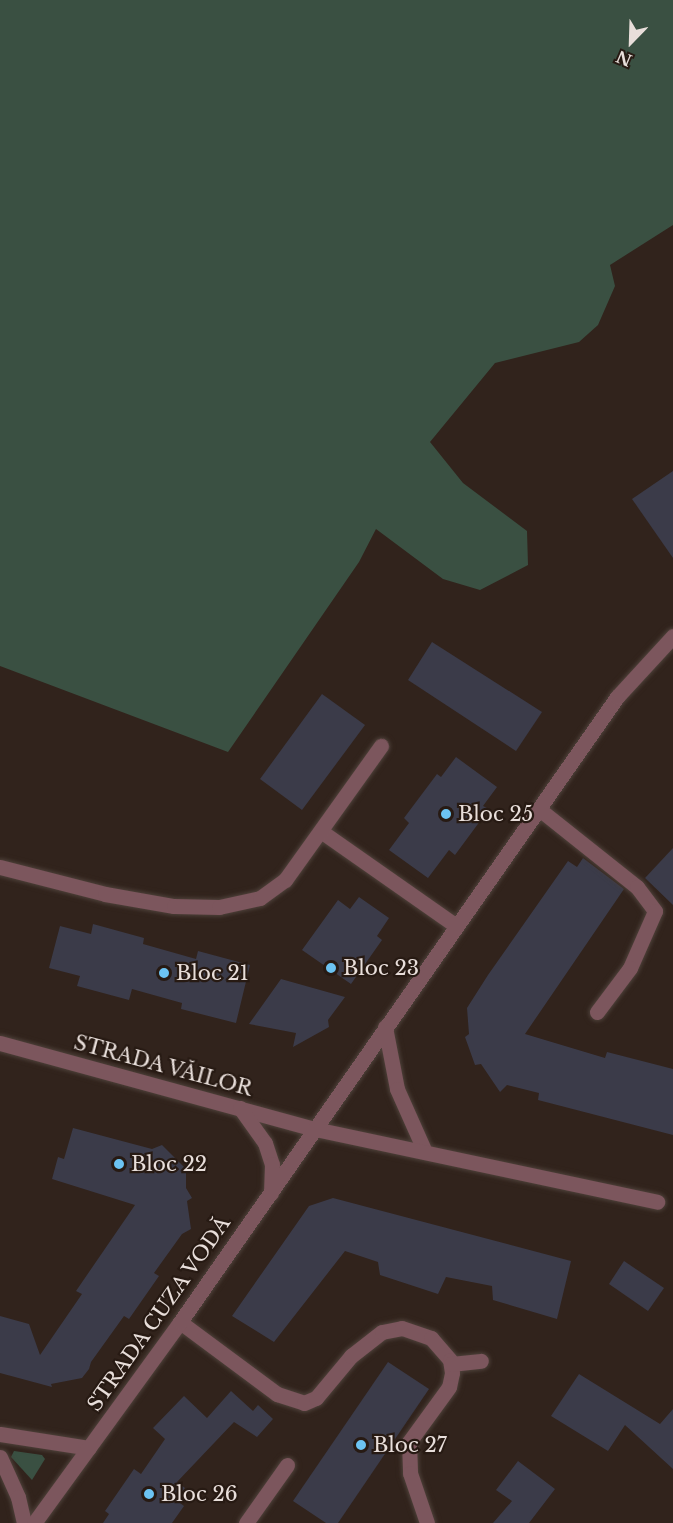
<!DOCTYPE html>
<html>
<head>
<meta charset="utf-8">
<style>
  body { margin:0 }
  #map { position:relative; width:673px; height:1523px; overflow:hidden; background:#31231c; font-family:"Libre Baskerville",serif }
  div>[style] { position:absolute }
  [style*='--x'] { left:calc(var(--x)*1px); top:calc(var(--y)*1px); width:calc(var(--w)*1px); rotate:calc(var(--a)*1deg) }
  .green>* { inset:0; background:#3a5042 }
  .building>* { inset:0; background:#3b3b49 }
  .roads { filter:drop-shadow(0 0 2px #4e413a) drop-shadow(0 0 2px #4e413a) }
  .minor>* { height:15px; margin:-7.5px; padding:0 7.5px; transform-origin:7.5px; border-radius:7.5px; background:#7c565d }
  .dots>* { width:16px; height:16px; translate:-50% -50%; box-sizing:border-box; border:3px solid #271a13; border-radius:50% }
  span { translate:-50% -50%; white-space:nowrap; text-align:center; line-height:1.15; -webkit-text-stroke:4.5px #271a13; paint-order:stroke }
  .poi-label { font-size:20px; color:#e8deda }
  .left { translate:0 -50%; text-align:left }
  .street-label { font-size:20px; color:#e8deda }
  .north { position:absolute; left:601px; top:12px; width:60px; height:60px; -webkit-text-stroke:4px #271a13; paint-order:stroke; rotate:203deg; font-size:16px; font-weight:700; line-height:24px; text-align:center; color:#e8deda }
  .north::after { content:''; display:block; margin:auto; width:21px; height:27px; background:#e8deda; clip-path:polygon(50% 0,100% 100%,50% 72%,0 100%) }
</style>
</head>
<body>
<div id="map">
  <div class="green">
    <i style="clip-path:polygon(0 0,673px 0,673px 225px,610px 265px,615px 286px,598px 325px,579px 342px,495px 363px,430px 442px,463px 483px,527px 531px,528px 565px,480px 590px,443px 579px,376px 529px,359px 562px,228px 752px,0 666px)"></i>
    <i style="clip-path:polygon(14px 1451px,42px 1455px,45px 1459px,32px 1480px,11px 1457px)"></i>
  </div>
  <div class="building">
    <i style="clip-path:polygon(673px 471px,673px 558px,632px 499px)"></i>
    <i style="clip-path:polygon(432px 642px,542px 712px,516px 751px,408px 680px)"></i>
    <i style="clip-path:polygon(322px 694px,365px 725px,302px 810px,260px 779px)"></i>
    <i style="clip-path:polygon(456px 757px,497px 787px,483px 806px,489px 809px,455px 855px,449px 850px,428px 878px,389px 850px,409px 823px,404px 818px,437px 774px,441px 777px)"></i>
    <i style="clip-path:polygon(673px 848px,673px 905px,645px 878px)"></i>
    <i style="clip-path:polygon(583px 858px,624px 889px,525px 1034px,605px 1058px,607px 1052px,673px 1069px,673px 1135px,538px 1100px,539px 1093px,507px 1085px,500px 1092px,481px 1064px,475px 1065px,465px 1037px,469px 1034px,467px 1008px,488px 975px,568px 861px,577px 867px)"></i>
    <i style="clip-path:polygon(359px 897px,389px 918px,377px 936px,382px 940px,351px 984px,302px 950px,338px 900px,350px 909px)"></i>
    <i style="clip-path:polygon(93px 924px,144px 938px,143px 944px,196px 959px,198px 951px,250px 965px,236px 1023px,181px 1009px,182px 1003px,132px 989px,129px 1000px,77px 986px,80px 976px,49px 968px,60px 926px,91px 934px)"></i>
    <i style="clip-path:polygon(281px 979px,345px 997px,328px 1020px,329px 1027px,293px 1047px,296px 1033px,249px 1024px)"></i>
    <i style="clip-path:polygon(73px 1128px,152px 1149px,162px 1145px,186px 1169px,186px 1188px,192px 1198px,187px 1201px,191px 1229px,182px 1234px,154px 1273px,159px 1276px,129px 1319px,124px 1316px,91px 1362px,89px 1369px,82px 1378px,51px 1384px,52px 1387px,0 1373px,0 1316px,29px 1324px,40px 1355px,82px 1294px,76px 1291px,135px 1205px,52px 1179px,58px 1157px,64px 1159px)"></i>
    <i style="clip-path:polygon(333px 1198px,571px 1261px,557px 1319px,493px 1300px,492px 1286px,446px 1277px,438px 1294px,380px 1275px,378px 1262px,345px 1251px,274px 1342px,232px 1316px,309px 1206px)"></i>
    <i style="clip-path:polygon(624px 1261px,664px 1288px,648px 1311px,609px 1284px)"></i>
    <i style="clip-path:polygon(388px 1362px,429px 1389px,338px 1523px,326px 1523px,293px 1501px)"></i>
    <i style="clip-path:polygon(579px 1374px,660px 1424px,673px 1409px,673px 1469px,625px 1425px,608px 1451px,551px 1416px)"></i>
    <i style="clip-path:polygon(231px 1391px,253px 1411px,258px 1405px,273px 1419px,257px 1437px,234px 1422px,177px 1482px,185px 1488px,176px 1500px,184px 1506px,172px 1523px,103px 1523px,109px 1514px,105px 1511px,134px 1469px,141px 1474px,165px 1439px,153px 1428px,184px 1396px,207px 1418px)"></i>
    <i style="clip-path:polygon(518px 1461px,555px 1489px,529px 1523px,493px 1523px,512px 1501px,496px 1490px)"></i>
  </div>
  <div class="roads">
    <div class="minor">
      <i style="--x:539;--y:809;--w:125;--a:38.5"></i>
      <i style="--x:637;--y:887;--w:30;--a:53"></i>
      <i style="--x:655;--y:911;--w:62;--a:113.7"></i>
      <i style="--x:630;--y:968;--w:55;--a:126.9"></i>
      <i style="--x:322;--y:832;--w:164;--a:35"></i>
      <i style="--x:0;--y:867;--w:108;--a:14.4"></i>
      <i style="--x:105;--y:894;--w:70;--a:9.9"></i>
      <i style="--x:174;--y:906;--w:45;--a:1.3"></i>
      <i style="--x:219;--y:907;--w:42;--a:-12.4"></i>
      <i style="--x:260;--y:898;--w:31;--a:-36"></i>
      <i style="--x:285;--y:880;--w:165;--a:-54.4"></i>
      <i style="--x:385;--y:1027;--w:63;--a:79"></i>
      <i style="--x:397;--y:1089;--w:69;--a:66"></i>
      <i style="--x:0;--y:1043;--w:327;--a:15.3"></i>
      <i style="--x:315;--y:1129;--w:350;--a:12"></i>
      <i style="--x:240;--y:1108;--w:43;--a:54.5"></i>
      <i style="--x:265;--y:1143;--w:22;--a:72"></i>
      <i style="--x:272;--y:1164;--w:29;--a:92"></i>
      <i style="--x:180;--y:1322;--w:121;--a:36.6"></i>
      <i style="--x:277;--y:1394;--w:28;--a:18"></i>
      <i style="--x:304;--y:1403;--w:13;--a:-23"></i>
      <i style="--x:316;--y:1398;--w:55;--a:-50.2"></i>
      <i style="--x:351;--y:1356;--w:39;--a:-38"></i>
      <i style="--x:382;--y:1332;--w:20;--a:-11"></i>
      <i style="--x:402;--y:1328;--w:31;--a:19"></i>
      <i style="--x:431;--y:1338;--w:29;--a:49"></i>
      <i style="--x:450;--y:1360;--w:13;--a:81"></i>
      <i style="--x:452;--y:1373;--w:14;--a:102"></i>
      <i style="--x:449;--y:1387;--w:68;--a:126"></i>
      <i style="--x:409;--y:1442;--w:31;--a:88"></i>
      <i style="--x:410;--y:1473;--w:53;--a:71.2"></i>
      <i style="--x:451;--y:1364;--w:30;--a:-6"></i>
      <i style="--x:0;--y:1434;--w:90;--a:8.9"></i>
      <i style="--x:0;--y:1457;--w:44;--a:65.8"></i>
      <i style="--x:18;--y:1497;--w:27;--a:77"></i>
      <i style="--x:34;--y:1523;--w:248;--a:-54"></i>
      <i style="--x:180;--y:1322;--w:763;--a:-55.04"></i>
      <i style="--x:617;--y:697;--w:83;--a:-47.4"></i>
      <i style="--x:246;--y:1523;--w:71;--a:-54.7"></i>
    </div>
  </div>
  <div class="dots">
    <i style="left:446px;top:814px;background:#6cc3f2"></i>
    <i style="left:331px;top:968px;background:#6cc3f2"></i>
    <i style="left:164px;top:973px;background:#6cc3f2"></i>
    <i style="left:119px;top:1164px;background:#6cc3f2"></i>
    <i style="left:361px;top:1445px;background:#6cc3f2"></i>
    <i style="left:149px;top:1494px;background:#6cc3f2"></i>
  </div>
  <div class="poi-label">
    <span class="left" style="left:458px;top:814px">Bloc 25</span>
    <span class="left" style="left:343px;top:968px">Bloc 23</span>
    <span class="left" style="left:176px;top:973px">Bloc 21</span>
    <span class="left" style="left:131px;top:1164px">Bloc 22</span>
    <span class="left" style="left:373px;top:1445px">Bloc 27</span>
    <span class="left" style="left:161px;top:1494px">Bloc 26</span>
  </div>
  <div class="street-label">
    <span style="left:163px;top:1066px;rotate:15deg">STRADA VĂILOR</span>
    <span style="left:159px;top:1314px;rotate:-55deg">STRADA CUZA VODĂ</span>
  </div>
  <div class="north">N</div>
</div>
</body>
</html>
